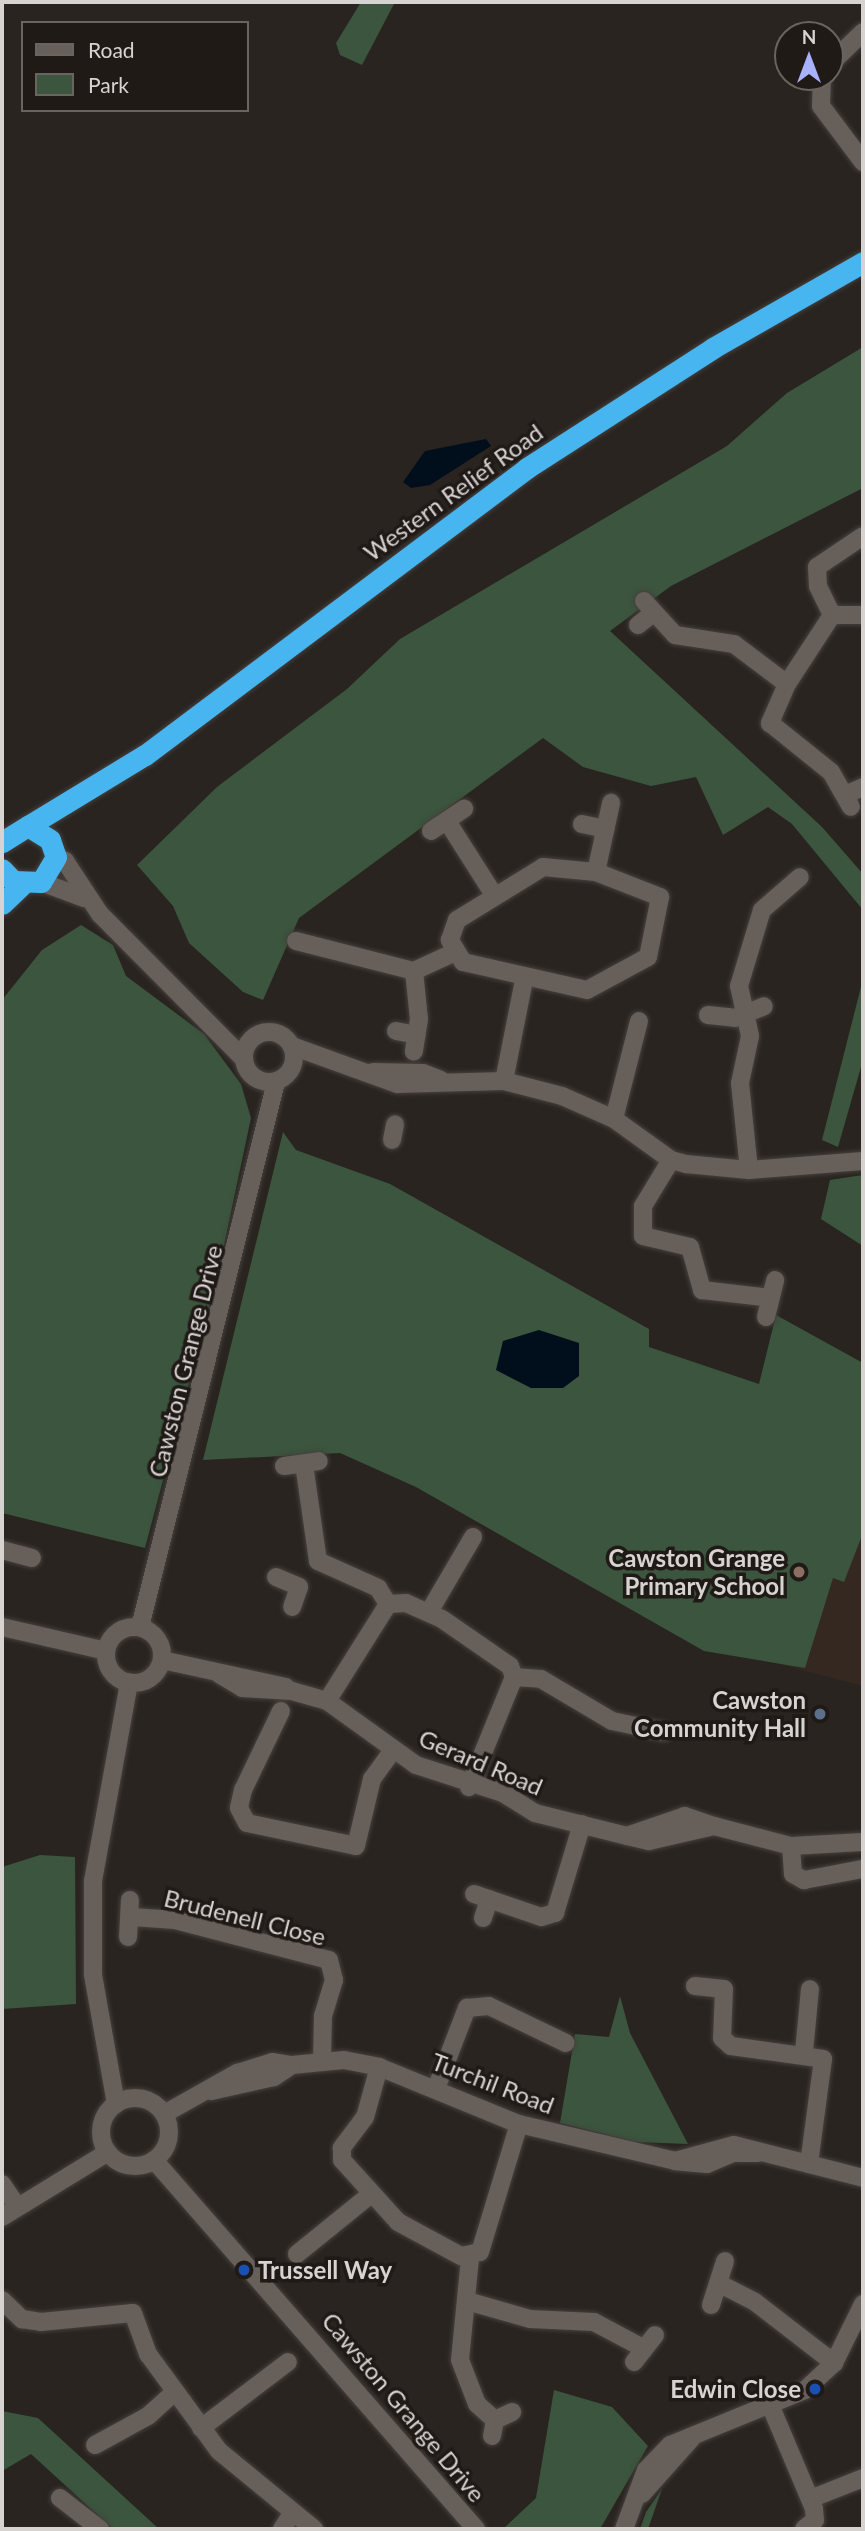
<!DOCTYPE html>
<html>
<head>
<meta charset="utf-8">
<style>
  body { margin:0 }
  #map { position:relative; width:865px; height:2531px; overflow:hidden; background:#292420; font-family:Lato,sans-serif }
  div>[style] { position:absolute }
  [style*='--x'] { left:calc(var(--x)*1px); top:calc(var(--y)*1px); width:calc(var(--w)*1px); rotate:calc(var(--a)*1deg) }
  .built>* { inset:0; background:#342821 }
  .green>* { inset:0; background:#3b553e }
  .water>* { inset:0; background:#000f1b }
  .roads { filter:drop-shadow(0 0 2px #45403e) drop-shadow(0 0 2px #45403e) }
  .minor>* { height:18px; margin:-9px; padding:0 9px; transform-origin:9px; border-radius:9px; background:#665f5a }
  .minor>.ring { margin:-9px; padding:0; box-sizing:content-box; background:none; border:18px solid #665f5a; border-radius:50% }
  .highway>* { height:21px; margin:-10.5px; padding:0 10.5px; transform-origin:10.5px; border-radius:10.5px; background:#47b6f0 }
  .dots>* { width:19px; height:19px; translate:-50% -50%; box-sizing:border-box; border:4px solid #201a17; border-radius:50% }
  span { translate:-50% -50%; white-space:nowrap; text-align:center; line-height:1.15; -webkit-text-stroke:7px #201a17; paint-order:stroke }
  .street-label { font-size:24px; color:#d7d3d1 }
  .poi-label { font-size:24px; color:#d7d3d1; font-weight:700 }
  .right { translate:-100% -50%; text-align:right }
  .left { translate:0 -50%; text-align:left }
  .frame { position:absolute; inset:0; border:4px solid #d7d3d1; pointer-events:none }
  .legend { position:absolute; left:21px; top:21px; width:228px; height:91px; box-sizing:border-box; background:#201a17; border:2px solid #696461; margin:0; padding:9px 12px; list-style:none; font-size:21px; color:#d7d3d1 }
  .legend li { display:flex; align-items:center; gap:14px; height:35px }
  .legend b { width:35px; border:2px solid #696461 }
  .north { position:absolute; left:774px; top:21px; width:70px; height:70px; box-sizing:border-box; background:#201a17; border:2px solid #696461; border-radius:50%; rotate:0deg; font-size:19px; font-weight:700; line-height:28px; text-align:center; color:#d7d3d1 }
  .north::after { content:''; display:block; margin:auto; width:24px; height:32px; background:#a7b1fc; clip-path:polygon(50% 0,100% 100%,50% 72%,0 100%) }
</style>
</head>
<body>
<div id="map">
  <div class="built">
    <i style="clip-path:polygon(863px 1496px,863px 1686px,721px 1649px)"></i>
  </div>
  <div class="green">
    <i style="clip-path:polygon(361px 2px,395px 2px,362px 65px,340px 55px,336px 43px)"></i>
    <i style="clip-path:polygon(863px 347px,863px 488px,671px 586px,610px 631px,822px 827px,863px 874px,863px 910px,792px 824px,768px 807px,723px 835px,696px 777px,651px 786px,583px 767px,543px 738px,299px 918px,263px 1000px,243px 992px,189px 943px,173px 906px,137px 865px,217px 787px,347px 689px,400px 639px,727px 446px,787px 393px)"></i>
    <i style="clip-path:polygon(81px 925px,113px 945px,126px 976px,204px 1034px,241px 1084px,251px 1118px,218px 1273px,145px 1548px,2px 1513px,2px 1000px,42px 950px)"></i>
    <i style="clip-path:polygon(863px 979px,863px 1060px,838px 1147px,822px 1140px)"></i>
    <i style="clip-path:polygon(283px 1132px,296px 1150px,390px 1184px,649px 1329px,649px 1347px,759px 1384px,776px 1315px,863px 1363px,863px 1533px,844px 1582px,833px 1578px,805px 1668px,704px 1651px,416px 1487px,340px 1453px,203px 1460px)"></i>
    <i style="clip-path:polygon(863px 1175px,863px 1246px,821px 1219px,830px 1180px)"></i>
    <i style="clip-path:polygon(40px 1855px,75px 1857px,76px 2004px,2px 2009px,2px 1867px)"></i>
    <i style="clip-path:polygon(620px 1996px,630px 2033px,688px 2144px,635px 2142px,560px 2123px,575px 2034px,609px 2037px)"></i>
    <i style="clip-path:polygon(554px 2390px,612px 2407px,648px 2446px,600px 2529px,503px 2529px,536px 2498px)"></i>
    <i style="clip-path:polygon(2px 2411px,38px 2418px,159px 2529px,113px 2529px,31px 2454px,2px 2471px)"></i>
    <i style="clip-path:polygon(662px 2489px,648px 2529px,640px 2529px,646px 2512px)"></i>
  </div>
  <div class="water">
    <i style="clip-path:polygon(486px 439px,491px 446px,430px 485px,411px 488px,403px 482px,425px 451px)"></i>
    <i style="clip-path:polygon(539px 1330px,579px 1343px,579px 1376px,563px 1388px,531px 1388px,496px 1370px,503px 1341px)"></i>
  </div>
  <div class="roads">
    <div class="minor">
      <i style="--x:830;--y:64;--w:46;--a:-44.1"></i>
      <i style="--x:822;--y:77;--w:29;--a:92"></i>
      <i style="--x:821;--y:106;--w:70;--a:53.1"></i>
      <i style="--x:644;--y:601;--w:46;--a:47.6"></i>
      <i style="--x:675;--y:635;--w:60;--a:8.7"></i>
      <i style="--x:734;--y:644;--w:66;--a:37"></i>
      <i style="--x:787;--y:684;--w:82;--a:-56.9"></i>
      <i style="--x:832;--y:615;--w:32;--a:-116"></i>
      <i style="--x:818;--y:586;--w:19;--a:-93"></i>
      <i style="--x:817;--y:567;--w:55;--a:-34"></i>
      <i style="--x:832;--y:615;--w:31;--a:0"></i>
      <i style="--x:638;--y:625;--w:18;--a:-38"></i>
      <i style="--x:787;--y:684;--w:43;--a:113.6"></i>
      <i style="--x:770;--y:723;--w:78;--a:38.8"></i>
      <i style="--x:831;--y:772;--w:40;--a:60.3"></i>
      <i style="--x:845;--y:795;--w:20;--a:-24"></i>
      <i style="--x:447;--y:821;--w:88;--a:57.6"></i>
      <i style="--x:582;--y:824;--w:24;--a:12"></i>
      <i style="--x:431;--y:831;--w:40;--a:-34"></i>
      <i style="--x:56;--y:857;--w:10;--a:24"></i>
      <i style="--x:65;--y:861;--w:64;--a:56.6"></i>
      <i style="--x:100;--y:914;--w:204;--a:45.2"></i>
      <i style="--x:543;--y:867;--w:53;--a:5.4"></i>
      <i style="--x:596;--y:872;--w:69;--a:21.3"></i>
      <i style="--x:660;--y:897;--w:61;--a:101.3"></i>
      <i style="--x:648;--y:957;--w:69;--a:151.6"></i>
      <i style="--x:587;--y:990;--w:127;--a:-167.3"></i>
      <i style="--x:463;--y:962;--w:26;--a:-121"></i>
      <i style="--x:450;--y:940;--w:21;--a:-71"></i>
      <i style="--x:457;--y:920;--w:101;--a:-31.6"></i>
      <i style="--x:596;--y:872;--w:71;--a:-77.7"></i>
      <i style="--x:41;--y:882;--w:46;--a:20.4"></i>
      <i style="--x:296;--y:941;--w:122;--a:14.3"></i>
      <i style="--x:414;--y:971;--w:43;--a:-24.8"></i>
      <i style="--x:414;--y:971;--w:48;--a:84.1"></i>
      <i style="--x:419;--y:1019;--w:33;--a:99"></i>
      <i style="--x:708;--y:1015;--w:27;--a:6"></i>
      <i style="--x:735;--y:1018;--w:31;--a:-22"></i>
      <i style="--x:396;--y:1031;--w:21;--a:11"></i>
      <i class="ring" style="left:244px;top:1032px;width:32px;height:32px"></i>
      <i style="--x:292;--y:1046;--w:112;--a:19.9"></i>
      <i style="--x:397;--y:1084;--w:107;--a:-1.6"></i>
      <i style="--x:504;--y:1081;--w:60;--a:14.5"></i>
      <i style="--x:562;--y:1096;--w:57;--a:23.9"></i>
      <i style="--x:614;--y:1119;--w:70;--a:35.7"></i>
      <i style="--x:671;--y:1160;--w:16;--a:15"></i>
      <i style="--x:686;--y:1164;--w:63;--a:5.4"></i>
      <i style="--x:749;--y:1170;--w:114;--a:-4.5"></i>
      <i style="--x:373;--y:1072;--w:50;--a:1.1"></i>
      <i style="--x:423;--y:1073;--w:19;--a:21"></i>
      <i style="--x:504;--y:1081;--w:103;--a:-78.8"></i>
      <i style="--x:614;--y:1119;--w:101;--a:-75.7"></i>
      <i style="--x:392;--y:1140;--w:16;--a:-79"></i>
      <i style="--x:671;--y:1160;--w:54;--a:121.3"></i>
      <i style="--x:643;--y:1206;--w:30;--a:90"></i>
      <i style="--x:643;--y:1236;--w:48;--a:13.2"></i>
      <i style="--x:690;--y:1247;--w:45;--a:74.4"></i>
      <i style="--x:702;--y:1290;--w:69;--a:6.6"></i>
      <i style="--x:749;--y:1170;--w:87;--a:-95.9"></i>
      <i style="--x:740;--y:1083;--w:48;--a:-78"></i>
      <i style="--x:750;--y:1036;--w:51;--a:-102.4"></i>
      <i style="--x:739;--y:986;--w:79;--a:-73.2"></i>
      <i style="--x:762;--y:910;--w:50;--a:-41"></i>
      <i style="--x:766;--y:1317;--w:38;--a:-76"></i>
      <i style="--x:304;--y:1464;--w:98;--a:81.8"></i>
      <i style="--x:318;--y:1561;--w:66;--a:24.2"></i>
      <i style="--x:378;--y:1588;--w:19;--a:58"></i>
      <i style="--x:284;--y:1466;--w:35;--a:-8"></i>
      <i style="--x:2;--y:1550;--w:31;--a:15"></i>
      <i style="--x:276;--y:1577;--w:25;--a:23"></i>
      <i style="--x:299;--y:1587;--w:21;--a:109"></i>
      <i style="--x:429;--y:1612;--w:87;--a:-59.6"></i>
      <i style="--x:2;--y:1627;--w:107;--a:13"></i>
      <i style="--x:140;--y:1627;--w:562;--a:-75.99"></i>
      <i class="ring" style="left:106px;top:1627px;width:38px;height:38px"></i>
      <i style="--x:162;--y:1660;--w:127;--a:12.3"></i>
      <i style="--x:219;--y:1674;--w:27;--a:31"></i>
      <i style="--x:242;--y:1688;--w:50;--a:3.4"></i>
      <i style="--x:292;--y:1691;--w:36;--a:16"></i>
      <i style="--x:327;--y:1701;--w:110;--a:35.7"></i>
      <i style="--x:416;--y:1765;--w:91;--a:17.8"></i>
      <i style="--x:503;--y:1793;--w:38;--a:32"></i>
      <i style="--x:535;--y:1813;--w:95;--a:14"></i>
      <i style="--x:627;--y:1836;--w:23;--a:13"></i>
      <i style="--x:649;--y:1841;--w:67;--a:-13"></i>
      <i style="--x:714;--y:1826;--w:31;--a:-161"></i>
      <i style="--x:685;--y:1816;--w:61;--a:161"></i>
      <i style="--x:514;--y:1677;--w:27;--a:4"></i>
      <i style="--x:541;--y:1679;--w:82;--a:30.6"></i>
      <i style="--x:612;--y:1721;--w:53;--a:11.9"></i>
      <i style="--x:327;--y:1701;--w:115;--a:-57.8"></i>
      <i style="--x:388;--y:1604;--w:18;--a:-3"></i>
      <i style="--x:406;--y:1603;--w:39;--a:24"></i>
      <i style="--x:442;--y:1619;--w:83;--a:34.7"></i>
      <i style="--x:510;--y:1666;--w:12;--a:70"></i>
      <i style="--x:514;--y:1677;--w:119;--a:112.2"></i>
      <i style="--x:281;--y:1711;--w:88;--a:115.7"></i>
      <i style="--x:243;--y:1790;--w:18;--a:103"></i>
      <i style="--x:239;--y:1808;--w:17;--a:62"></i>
      <i style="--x:247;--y:1823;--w:111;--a:11.9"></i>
      <i style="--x:356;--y:1846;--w:69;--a:-76.6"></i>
      <i style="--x:372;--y:1779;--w:36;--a:-54"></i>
      <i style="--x:714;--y:1826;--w:80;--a:14.6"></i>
      <i style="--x:791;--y:1846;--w:72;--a:-3.2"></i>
      <i style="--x:791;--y:1846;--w:28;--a:86"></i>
      <i style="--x:793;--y:1874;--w:13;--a:29"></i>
      <i style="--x:804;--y:1880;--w:60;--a:-10.6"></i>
      <i style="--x:474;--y:1894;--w:71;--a:18.9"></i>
      <i style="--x:541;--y:1917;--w:15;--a:-16"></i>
      <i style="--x:555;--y:1913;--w:93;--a:-73.1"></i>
      <i style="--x:132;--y:1917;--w:43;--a:4"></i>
      <i style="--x:175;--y:1920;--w:159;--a:14.6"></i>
      <i style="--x:329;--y:1960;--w:21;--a:76"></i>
      <i style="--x:334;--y:1980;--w:37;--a:107"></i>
      <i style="--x:323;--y:2015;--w:45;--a:91.3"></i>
      <i style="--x:483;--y:1918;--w:20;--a:-72"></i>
      <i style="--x:128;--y:1937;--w:37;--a:-87"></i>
      <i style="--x:695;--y:1986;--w:29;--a:6"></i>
      <i style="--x:724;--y:1989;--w:49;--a:92.3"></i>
      <i style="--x:722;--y:2038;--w:12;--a:42"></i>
      <i style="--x:731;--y:2046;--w:93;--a:8"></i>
      <i style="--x:823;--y:2059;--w:106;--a:97.6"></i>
      <i style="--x:804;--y:2052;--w:63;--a:-84.6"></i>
      <i style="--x:292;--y:2065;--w:52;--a:-5.5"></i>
      <i style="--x:344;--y:2060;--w:36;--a:11"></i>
      <i style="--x:379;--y:2067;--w:151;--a:22.2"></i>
      <i style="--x:519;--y:2124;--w:160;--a:13.3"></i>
      <i style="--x:379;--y:2067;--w:52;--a:105.6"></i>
      <i style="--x:365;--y:2117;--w:39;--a:127"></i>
      <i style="--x:342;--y:2148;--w:12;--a:90"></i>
      <i style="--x:342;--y:2160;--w:84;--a:47.9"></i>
      <i style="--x:398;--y:2222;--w:72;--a:28.4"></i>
      <i style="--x:461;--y:2256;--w:19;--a:-12"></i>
      <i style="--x:480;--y:2252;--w:134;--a:-73.1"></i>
      <i style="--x:437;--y:2086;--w:84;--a:-69"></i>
      <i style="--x:467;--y:2008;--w:22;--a:-5"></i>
      <i style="--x:489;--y:2006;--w:85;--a:25.7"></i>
      <i class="ring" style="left:101px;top:2098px;width:50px;height:50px"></i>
      <i style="--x:116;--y:2104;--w:131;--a:-100.1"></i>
      <i style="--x:93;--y:1975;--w:94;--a:-90"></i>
      <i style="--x:93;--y:1881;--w:202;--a:-79.7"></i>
      <i style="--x:164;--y:2114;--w:84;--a:-29.3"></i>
      <i style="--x:237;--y:2073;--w:37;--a:-17"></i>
      <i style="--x:272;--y:2062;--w:20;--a:9"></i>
      <i style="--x:292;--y:2065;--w:22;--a:146"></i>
      <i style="--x:274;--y:2077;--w:64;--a:167.3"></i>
      <i style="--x:758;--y:2153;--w:25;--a:180"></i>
      <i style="--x:733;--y:2153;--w:28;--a:157"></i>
      <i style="--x:707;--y:2164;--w:32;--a:-175"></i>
      <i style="--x:675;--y:2161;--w:61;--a:-15.2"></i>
      <i style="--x:734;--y:2145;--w:133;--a:14.3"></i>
      <i style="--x:154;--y:2160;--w:490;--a:48.9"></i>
      <i style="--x:2;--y:2184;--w:27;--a:56"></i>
      <i style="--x:2;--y:2217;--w:124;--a:-31.5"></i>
      <i style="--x:297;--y:2254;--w:95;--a:-39"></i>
      <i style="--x:470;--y:2258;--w:102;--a:95.6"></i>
      <i style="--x:460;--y:2360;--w:47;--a:68.9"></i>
      <i style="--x:477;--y:2404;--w:24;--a:42"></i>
      <i style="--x:720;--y:2284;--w:39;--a:27"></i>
      <i style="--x:755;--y:2302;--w:100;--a:37.7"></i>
      <i style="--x:2;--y:2300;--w:28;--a:44"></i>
      <i style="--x:22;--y:2319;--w:19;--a:9"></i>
      <i style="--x:41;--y:2322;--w:92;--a:-5.6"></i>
      <i style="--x:133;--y:2313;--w:44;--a:69.9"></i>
      <i style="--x:148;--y:2354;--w:120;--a:53.8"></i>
      <i style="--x:219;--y:2451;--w:123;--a:39.4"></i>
      <i style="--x:467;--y:2301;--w:66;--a:15.9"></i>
      <i style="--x:530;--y:2319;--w:64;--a:2.7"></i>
      <i style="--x:594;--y:2322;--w:53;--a:28"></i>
      <i style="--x:711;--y:2305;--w:46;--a:-72.3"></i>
      <i style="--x:634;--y:2362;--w:34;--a:-52"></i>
      <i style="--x:771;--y:2407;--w:111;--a:67.1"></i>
      <i style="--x:814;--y:2509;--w:11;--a:85"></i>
      <i style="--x:815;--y:2520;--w:14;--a:141"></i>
      <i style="--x:201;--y:2428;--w:109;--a:-37.2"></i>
      <i style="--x:492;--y:2436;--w:16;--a:-79"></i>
      <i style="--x:495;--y:2420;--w:19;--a:-25"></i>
      <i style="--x:95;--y:2445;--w:60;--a:-28.7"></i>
      <i style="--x:148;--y:2416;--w:36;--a:-42"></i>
      <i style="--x:642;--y:2494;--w:74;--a:-48.3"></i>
      <i style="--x:60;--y:2498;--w:51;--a:37.8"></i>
      <i style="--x:810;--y:2499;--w:57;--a:-21.6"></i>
      <i style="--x:282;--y:2529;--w:20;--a:-57"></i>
      <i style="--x:624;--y:2529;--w:63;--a:-69.6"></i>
      <i style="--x:646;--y:2470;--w:35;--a:-46"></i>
      <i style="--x:670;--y:2445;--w:146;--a:-22.2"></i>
      <i style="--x:805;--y:2390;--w:40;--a:-43"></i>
      <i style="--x:834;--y:2363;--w:66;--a:-63.8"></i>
    </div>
    <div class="highway">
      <i style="--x:28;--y:826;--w:137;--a:-31.3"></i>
      <i style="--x:145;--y:755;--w:478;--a:-36.9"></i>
      <i style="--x:527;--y:468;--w:221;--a:-32.8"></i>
      <i style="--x:713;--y:348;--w:173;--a:-29.8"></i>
      <i style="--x:2;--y:842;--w:31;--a:-32"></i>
      <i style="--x:28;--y:826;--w:26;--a:32"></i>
      <i style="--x:50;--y:840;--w:18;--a:71"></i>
      <i style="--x:56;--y:857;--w:29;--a:121"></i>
      <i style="--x:41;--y:882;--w:28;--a:-178"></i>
      <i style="--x:13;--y:881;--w:16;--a:-133"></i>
      <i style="--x:2;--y:904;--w:29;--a:-44"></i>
    </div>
  </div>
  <div class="dots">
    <i style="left:799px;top:1572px;background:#8d6e63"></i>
    <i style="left:820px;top:1714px;background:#5c6f8a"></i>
    <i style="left:244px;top:2270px;background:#1a4fb4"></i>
    <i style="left:815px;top:2389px;background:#1a4fb4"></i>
  </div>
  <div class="street-label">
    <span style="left:453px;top:492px;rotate:-36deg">Western Relief Road</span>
    <span style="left:185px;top:1361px;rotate:-76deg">Cawston Grange Drive</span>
    <span style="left:481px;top:1762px;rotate:23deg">Gerard Road</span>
    <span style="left:245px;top:1917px;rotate:14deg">Brudenell Close</span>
    <span style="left:493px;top:2083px;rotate:21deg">Turchil Road</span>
    <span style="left:404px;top:2407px;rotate:50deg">Cawston Grange Drive</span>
  </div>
  <div class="poi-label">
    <span class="right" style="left:785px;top:1572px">Cawston Grange<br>Primary School</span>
    <span class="right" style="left:806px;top:1714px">Cawston<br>Community Hall</span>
    <span class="left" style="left:258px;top:2270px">Trussell Way</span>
    <span class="right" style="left:801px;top:2389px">Edwin Close</span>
  </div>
  <div class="frame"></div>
  <ul class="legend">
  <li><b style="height:9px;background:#665f5a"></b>Road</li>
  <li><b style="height:19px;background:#3b553e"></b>Park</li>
  </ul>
  <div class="north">N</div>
</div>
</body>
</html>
